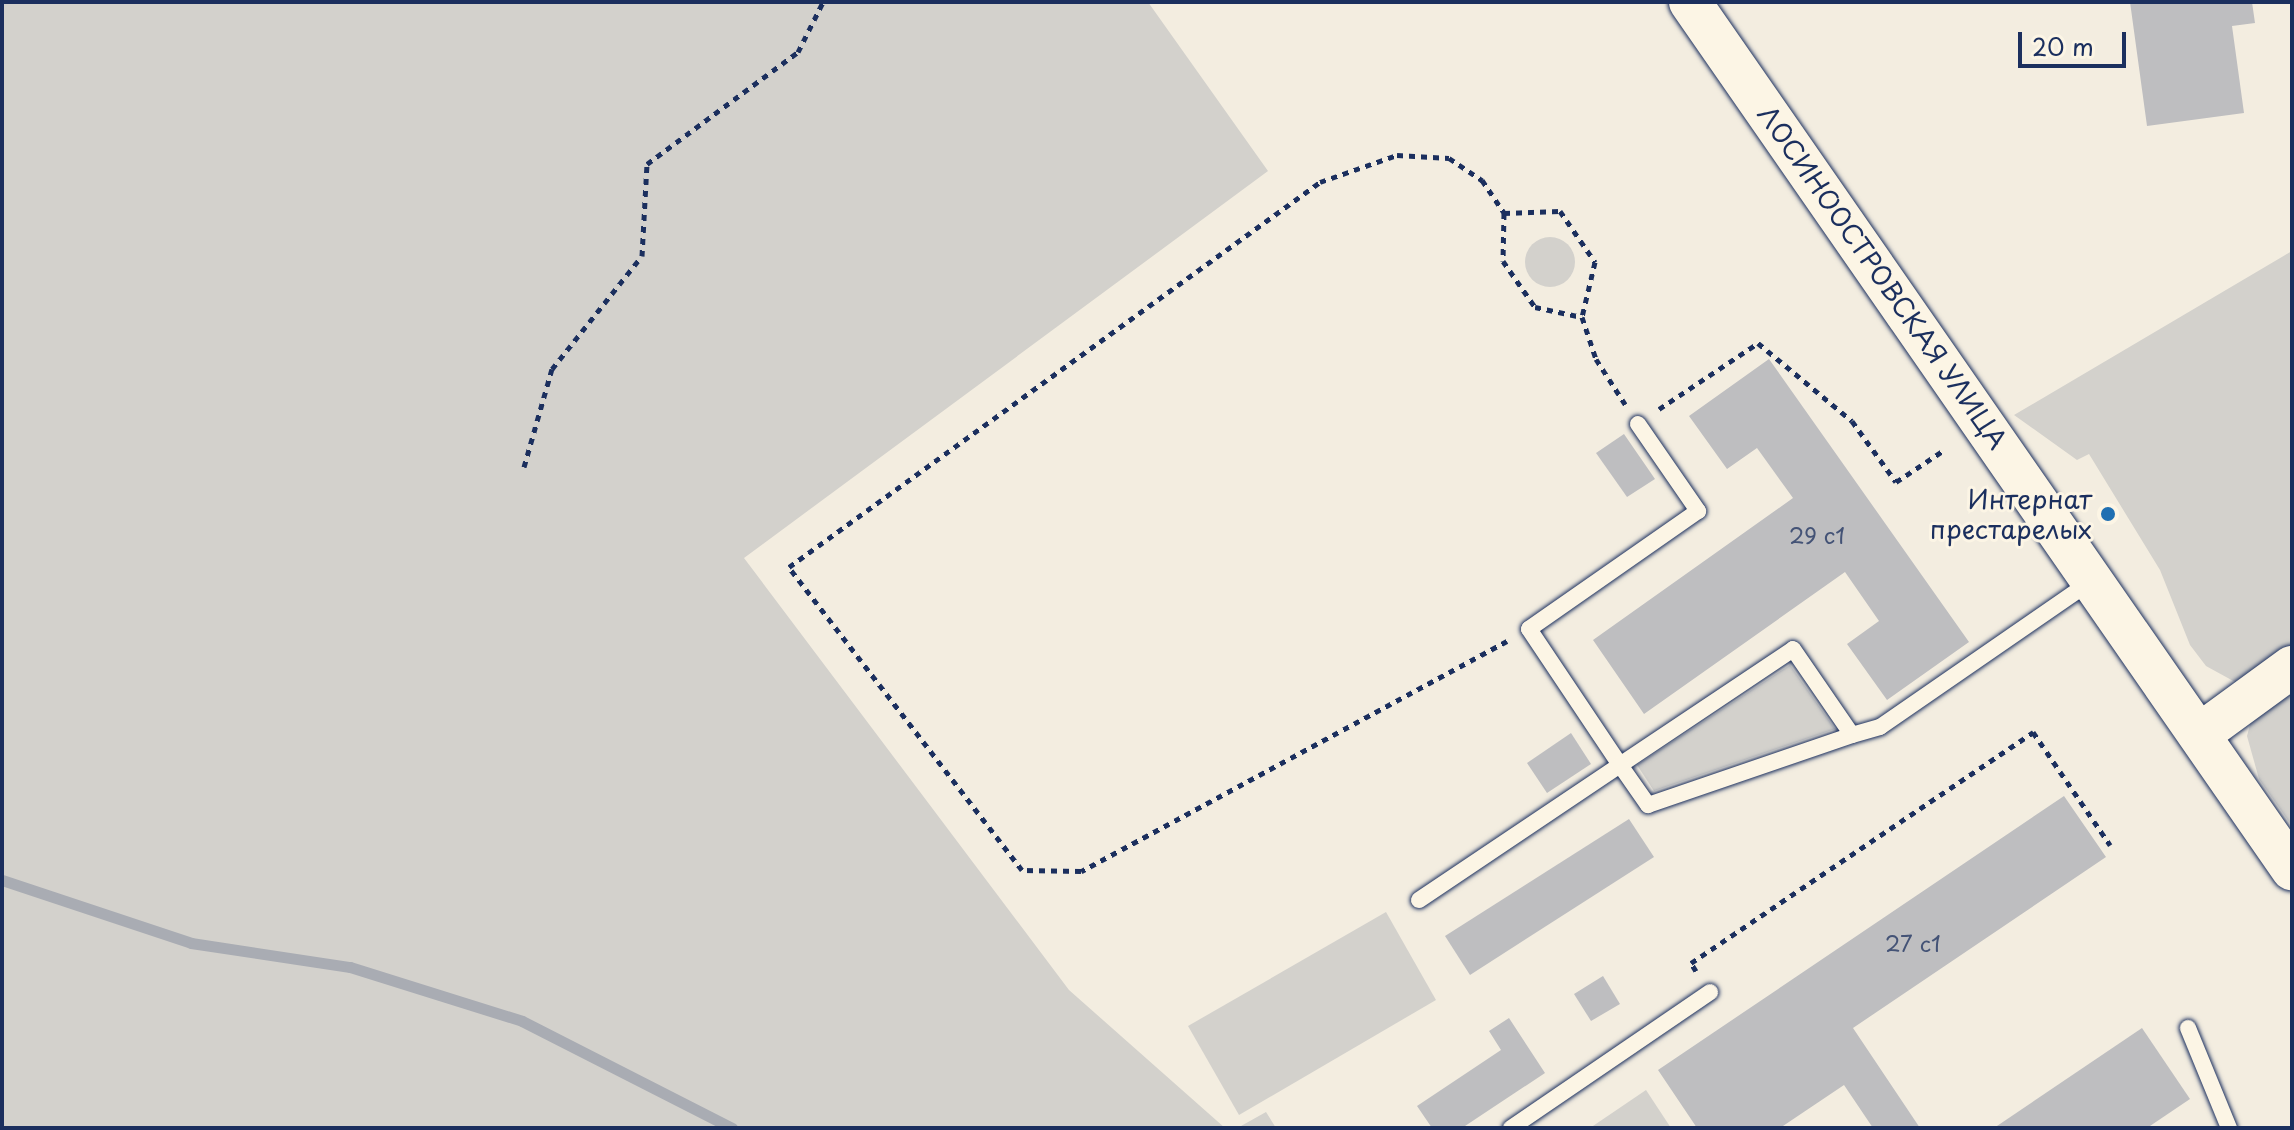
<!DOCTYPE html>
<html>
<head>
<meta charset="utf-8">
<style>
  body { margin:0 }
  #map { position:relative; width:2294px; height:1130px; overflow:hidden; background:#f3ede0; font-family:"Playpen Sans",sans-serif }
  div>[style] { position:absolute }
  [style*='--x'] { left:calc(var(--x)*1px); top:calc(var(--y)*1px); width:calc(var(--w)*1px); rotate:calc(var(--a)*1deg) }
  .green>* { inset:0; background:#d3d1cc }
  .round { border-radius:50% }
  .stream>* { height:11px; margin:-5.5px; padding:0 5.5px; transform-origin:5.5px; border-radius:5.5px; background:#a9acb3 }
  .building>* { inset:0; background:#bebec0 }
  .path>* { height:5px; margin-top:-2.5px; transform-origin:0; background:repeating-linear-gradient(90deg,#1b2f5e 0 6px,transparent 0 12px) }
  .roads { filter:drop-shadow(0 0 2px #1b2f5e) drop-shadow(0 0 2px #1b2f5e) }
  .service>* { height:16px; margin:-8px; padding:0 8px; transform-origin:8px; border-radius:8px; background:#fcf5e5 }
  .tertiary>* { height:42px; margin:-21px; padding:0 21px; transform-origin:21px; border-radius:21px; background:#fcf5e5 }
  .dots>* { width:22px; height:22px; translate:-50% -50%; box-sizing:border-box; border:4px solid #fcf5e5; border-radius:50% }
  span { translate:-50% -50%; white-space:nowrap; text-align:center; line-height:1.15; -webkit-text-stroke:6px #fcf5e5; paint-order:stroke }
  .number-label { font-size:22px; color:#445376 }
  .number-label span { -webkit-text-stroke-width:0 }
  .street-label { font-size:26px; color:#1b2f5e }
  .poi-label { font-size:26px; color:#1b2f5e }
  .right { translate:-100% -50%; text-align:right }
  .frame { position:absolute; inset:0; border:4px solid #1b2f5e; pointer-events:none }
  .scale { position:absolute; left:2018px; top:32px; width:108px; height:36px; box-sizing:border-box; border:4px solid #1b2f5e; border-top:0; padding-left:10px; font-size:24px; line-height:28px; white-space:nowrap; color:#1b2f5e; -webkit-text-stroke:6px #fcf5e5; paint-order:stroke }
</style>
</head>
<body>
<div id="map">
  <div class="green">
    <i style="clip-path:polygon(2px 2px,1148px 2px,1268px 171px,744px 558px,1069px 990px,1225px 1128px,2px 1128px)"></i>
    <i class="round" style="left:1525px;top:237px;width:50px;height:50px"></i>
    <i style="clip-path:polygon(2292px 251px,2292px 653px,2237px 683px,2206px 666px,2190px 645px,2160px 570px,2089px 454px,2077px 460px,2014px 415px)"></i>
    <i style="clip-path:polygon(1790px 665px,1835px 729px,1654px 791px,1637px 765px)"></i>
    <i style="clip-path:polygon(2292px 680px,2292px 826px,2259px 779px,2247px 736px,2251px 721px)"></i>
    <i style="clip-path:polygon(1386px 912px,1436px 1000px,1239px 1115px,1188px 1026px)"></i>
    <i style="clip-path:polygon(1646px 1090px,1671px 1128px,1590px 1128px)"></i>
    <i style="clip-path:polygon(1266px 1112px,1276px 1128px,1237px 1128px,1241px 1126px)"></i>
  </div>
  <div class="stream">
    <i style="--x:2;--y:880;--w:199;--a:18.4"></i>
    <i style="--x:191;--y:943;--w:161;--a:8.6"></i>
    <i style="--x:350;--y:967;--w:180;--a:17.4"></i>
    <i style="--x:522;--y:1021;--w:236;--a:27"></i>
  </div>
  <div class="building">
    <i style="clip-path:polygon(2130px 2px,2252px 2px,2255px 23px,2232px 26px,2244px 113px,2147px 126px)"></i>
    <i style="clip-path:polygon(1769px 359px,1969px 642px,1887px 700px,1847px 644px,1879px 621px,1845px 572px,1644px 714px,1593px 640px,1793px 498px,1757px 448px,1727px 469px,1689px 416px)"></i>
    <i style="clip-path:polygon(1624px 434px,1655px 479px,1627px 497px,1596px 453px)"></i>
    <i style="clip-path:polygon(1571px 733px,1591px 764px,1547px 793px,1527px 763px)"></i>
    <i style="clip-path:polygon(2064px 796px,2106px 857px,1853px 1028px,1920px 1128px,1873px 1128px,1844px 1085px,1780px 1128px,1697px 1128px,1658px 1070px)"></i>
    <i style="clip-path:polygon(1629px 819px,1654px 857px,1470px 975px,1445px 936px)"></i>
    <i style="clip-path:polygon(1603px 976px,1620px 1004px,1591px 1021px,1574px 994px)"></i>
    <i style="clip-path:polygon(1509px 1018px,1545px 1073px,1462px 1128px,1432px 1128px,1417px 1106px,1501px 1050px,1489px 1031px)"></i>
    <i style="clip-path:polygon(2142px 1028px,2190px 1099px,2147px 1128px,1994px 1128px)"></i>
  </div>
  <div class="path">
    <i style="--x:1504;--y:213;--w:48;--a:91.2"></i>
    <i style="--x:1503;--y:261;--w:56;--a:55.2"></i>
    <i style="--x:1535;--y:307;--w:48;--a:12"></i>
    <i style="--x:1659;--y:409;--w:119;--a:-33.7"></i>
    <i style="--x:1758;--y:343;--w:122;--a:39.7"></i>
    <i style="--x:1852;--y:421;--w:75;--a:54.2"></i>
    <i style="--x:1896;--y:482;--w:58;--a:-33.7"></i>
    <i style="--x:524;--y:467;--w:102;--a:-74.1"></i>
    <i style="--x:552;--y:369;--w:144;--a:-51.5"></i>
    <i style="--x:642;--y:256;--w:92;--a:-86.9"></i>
    <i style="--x:647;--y:164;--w:188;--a:-36.6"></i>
    <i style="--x:798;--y:52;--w:56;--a:-63.4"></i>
    <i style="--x:1507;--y:641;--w:484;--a:151.6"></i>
    <i style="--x:1081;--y:871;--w:59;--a:-179"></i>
    <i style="--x:1022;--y:870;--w:382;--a:-127.6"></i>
    <i style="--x:789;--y:567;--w:656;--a:-35.94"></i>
    <i style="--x:1320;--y:182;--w:82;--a:-19.3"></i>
    <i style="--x:1397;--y:155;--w:52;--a:3.3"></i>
    <i style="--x:1449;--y:158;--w:40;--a:34"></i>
    <i style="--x:1482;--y:180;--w:40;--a:56"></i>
    <i style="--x:1504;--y:213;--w:56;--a:-2"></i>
    <i style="--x:1560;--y:211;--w:62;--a:55.5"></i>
    <i style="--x:1595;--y:262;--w:57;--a:103.3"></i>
    <i style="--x:1582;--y:317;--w:44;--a:71.6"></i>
    <i style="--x:1596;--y:359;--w:54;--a:57.2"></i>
    <i style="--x:1696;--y:971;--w:9;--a:-122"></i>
    <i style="--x:1691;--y:963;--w:413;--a:-34"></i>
    <i style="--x:2033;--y:732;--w:137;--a:55.7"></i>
  </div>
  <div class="roads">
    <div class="service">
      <i style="--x:1638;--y:424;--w:106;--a:55.4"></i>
      <i style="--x:1698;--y:511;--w:206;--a:145.1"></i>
      <i style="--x:1529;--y:629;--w:164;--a:56.2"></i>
      <i style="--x:1620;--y:765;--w:208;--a:-33.8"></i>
      <i style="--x:1793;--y:649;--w:104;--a:55.5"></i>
      <i style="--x:1852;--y:735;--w:29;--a:-16"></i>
      <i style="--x:1880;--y:727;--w:255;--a:-34.6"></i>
      <i style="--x:1419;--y:900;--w:242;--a:-33.9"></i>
      <i style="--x:1620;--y:765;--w:49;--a:55"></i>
      <i style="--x:1648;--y:805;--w:216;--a:-18.9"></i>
      <i style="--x:2188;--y:1028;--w:108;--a:67.7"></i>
      <i style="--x:1511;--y:1128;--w:241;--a:-34.3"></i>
    </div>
    <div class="tertiary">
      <i style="--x:1690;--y:2;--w:1056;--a:55.23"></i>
      <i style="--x:2200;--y:734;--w:114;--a:-36.1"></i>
    </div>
  </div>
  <div class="dots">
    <i style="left:2108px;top:514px;background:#1f6fb2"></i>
  </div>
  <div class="number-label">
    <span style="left:1817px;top:535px">29 с1</span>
    <span style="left:1913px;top:943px">27 с1</span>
  </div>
  <div class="street-label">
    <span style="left:1883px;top:277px;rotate:55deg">ЛОСИНООСТРОВСКАЯ УЛИЦА</span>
  </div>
  <div class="poi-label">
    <span class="right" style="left:2092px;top:514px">Интернат<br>престарелых</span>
  </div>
  <div class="frame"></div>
  <div class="scale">20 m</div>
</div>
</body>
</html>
